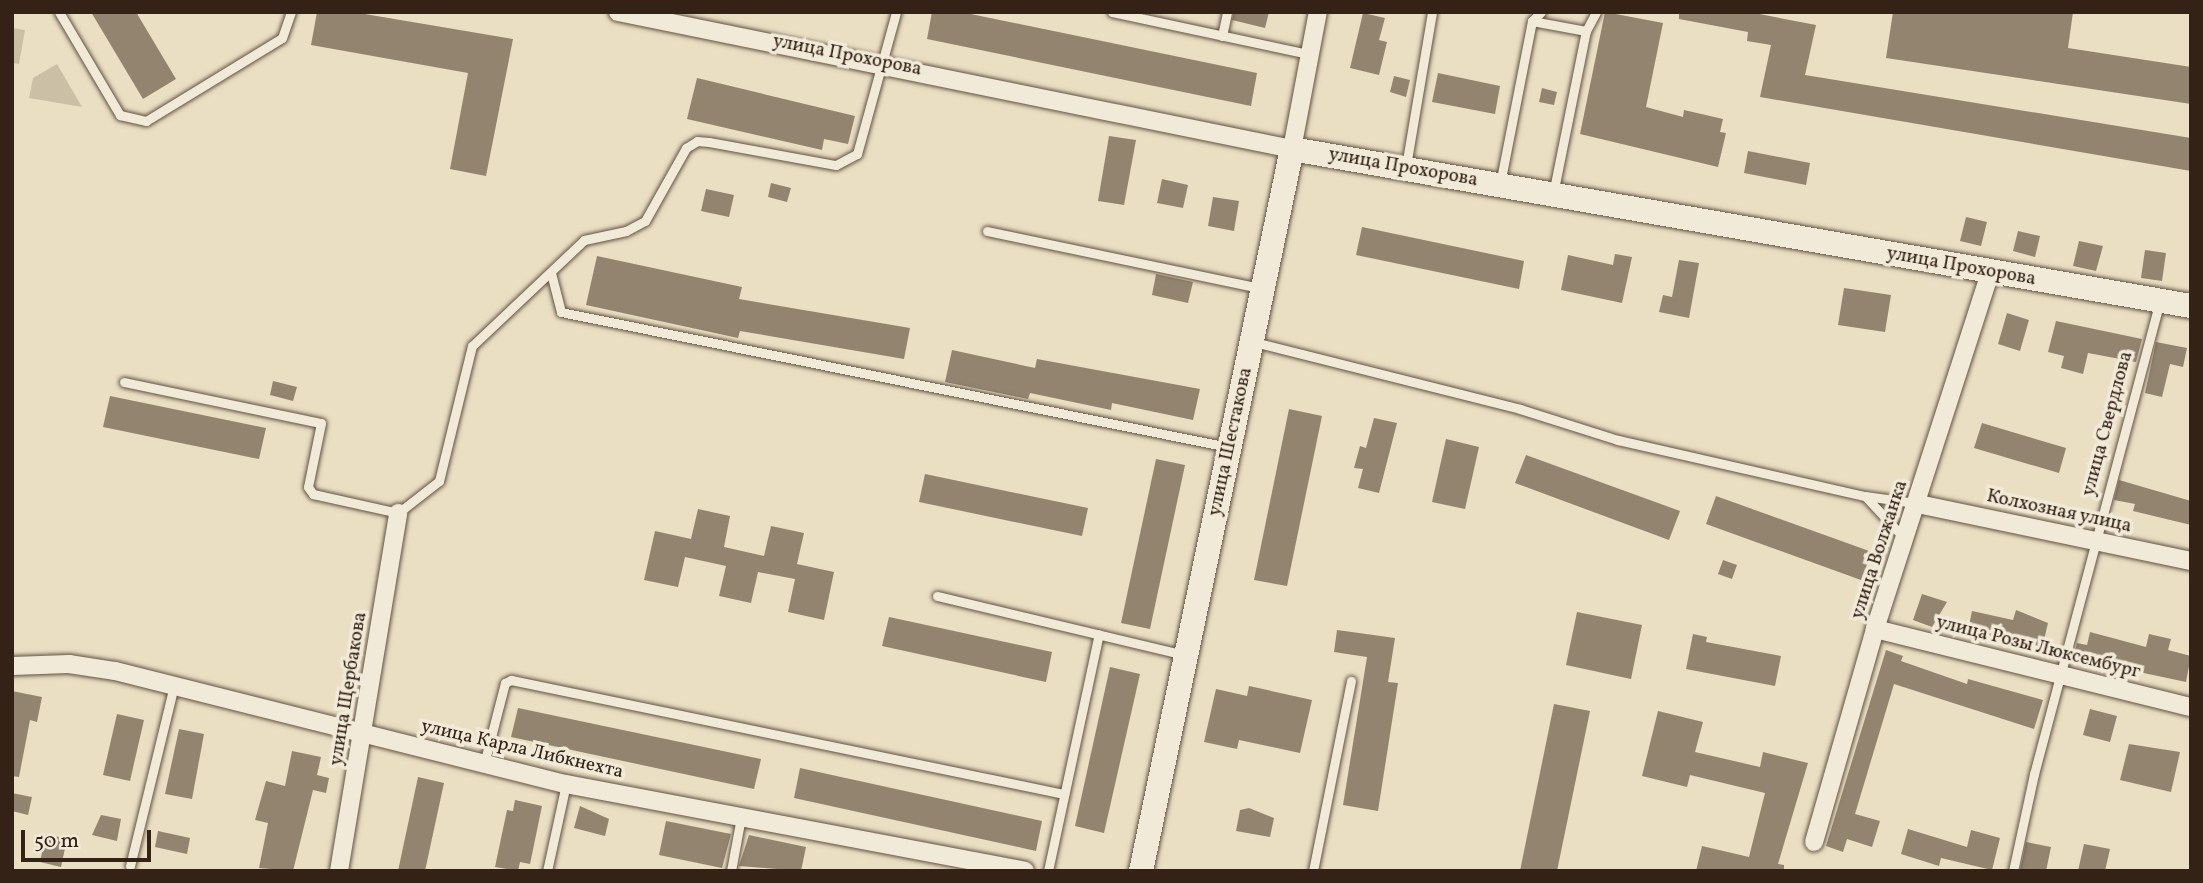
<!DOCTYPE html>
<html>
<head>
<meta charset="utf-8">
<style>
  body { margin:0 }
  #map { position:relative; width:2203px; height:883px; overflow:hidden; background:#eadfc3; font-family:Vollkorn,serif }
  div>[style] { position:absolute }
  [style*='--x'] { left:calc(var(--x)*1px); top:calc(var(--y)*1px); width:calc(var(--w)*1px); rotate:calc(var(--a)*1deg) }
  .green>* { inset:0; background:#cbbfa6 }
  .building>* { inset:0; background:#938470 }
  .roads { filter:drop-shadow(0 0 2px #625142) drop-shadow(0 0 2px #625142) }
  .service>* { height:9px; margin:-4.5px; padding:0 4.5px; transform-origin:4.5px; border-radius:4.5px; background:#f1ead8 }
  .minor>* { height:18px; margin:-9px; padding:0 9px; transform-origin:9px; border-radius:9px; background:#f1ead8 }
  .secondary>* { height:24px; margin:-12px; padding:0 12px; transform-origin:12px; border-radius:12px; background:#f1ead8 }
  span { translate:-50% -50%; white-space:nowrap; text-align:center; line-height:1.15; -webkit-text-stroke:7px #f1ead8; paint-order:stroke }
  .street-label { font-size:19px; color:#352217 }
  .frame { position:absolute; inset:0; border:14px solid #352217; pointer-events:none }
  .scale { position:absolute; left:21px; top:830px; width:130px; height:32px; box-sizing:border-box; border:4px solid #352217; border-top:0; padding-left:9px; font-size:21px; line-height:24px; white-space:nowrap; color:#352217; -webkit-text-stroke:5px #f1ead8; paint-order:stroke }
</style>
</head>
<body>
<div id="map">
  <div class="green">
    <i style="clip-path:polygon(12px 28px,25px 30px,19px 64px,12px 63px)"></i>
    <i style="clip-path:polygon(57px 64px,82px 107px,29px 98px,33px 78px)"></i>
  </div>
  <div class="building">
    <i style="clip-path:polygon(91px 12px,136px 12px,176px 79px,143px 99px)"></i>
    <i style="clip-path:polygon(317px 12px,353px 12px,513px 39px,486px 176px,450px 169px,468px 73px,311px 45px)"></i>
    <i style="clip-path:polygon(932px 12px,961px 12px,1257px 73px,1251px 106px,927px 39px)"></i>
    <i style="clip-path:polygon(1234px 12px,1269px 12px,1265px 28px,1232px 20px)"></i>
    <i style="clip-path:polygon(1605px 12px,1663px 23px,1646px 107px,1683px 117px,1684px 110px,1723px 119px,1720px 132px,1726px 133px,1718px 167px,1580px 134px)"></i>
    <i style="clip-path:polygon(1679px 12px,1749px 12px,1816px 25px,1805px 75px,2191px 138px,2191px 171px,1760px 97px,1771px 45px,1747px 41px,1748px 32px,1679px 19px)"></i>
    <i style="clip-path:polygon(1893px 12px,2073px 12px,2068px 48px,2191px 67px,2191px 104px,1886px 58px)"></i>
    <i style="clip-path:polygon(1363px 13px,1385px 18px,1379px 40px,1387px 42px,1379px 75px,1350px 68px)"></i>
    <i style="clip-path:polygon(1438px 73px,1500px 86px,1495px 114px,1432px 102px)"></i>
    <i style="clip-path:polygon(1394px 76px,1410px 80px,1406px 97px,1390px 92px)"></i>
    <i style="clip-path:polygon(697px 78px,855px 116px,848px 144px,824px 139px,822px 150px,687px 119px)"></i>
    <i style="clip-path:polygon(1542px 88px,1557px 92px,1554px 105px,1539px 102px)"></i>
    <i style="clip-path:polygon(1109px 136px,1136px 140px,1124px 205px,1098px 201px)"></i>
    <i style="clip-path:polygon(1748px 151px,1810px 163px,1806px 185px,1744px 173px)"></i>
    <i style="clip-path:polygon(1162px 179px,1188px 185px,1183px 208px,1157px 203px)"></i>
    <i style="clip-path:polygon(771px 183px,791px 188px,787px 202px,768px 197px)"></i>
    <i style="clip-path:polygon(706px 189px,734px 195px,729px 217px,701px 211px)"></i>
    <i style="clip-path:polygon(1213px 197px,1239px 201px,1234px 231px,1208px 226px)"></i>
    <i style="clip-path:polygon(1966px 217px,1987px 222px,1981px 246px,1960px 241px)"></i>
    <i style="clip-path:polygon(1362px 227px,1524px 261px,1519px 289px,1356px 255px)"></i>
    <i style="clip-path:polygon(2018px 231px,2040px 236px,2035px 257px,2013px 251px)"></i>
    <i style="clip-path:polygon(2079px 241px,2103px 246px,2096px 271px,2073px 266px)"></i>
    <i style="clip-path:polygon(2145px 250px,2166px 253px,2162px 281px,2141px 278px)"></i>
    <i style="clip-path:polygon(1615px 254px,1632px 257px,1622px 303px,1561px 290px,1568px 255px,1613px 265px)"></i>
    <i style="clip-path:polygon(597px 256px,742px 287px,739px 299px,910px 328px,904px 359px,740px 331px,738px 338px,586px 305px)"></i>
    <i style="clip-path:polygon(1679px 260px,1699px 263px,1689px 318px,1659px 312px,1663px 295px,1672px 297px)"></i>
    <i style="clip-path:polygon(1156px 274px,1193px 282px,1188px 303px,1152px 295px)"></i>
    <i style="clip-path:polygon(1844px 288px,1891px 295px,1885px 332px,1838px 325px)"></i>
    <i style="clip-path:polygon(2007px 313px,2029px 320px,2020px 351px,1998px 344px)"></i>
    <i style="clip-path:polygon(2056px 321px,2142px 339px,2136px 362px,2088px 353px,2083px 374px,2061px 368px,2064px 356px,2048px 352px)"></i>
    <i style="clip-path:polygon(2156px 342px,2187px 348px,2183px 367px,2170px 364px,2162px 397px,2145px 393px)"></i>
    <i style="clip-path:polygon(952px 350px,1035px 368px,1037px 359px,1200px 389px,1193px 420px,1112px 403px,1111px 410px,1030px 393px,1028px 399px,945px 382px)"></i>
    <i style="clip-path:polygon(273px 381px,297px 387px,293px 401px,270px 395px)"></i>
    <i style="clip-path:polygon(110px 396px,266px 428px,259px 459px,103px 427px)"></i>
    <i style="clip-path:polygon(1289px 409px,1322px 416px,1287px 586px,1254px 580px)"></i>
    <i style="clip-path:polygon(1374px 418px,1397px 423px,1379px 493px,1358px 488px,1363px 469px,1354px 468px,1360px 446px,1366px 448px)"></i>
    <i style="clip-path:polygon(1982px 423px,2066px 448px,2059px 473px,1974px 448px)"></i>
    <i style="clip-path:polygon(1446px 439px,1479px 447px,1465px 509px,1432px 502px)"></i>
    <i style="clip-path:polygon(1526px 455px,1680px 511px,1669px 540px,1515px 483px)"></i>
    <i style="clip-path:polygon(1156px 459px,1185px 465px,1150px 629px,1121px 623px)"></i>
    <i style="clip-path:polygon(925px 474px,1088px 508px,1082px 536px,919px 502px)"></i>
    <i style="clip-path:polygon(2119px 480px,2191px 501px,2191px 525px,2133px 511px,2135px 504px,2114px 500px)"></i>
    <i style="clip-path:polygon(1716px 496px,1872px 552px,1861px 580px,1706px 524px)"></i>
    <i style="clip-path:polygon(698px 509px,730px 516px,724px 547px,764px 556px,771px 526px,804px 533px,797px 564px,834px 572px,824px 620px,788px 612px,795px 579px,758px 572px,751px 603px,719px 596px,726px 566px,685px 557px,678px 587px,644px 580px,655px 531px,691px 539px)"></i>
    <i style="clip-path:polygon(1723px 560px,1737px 565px,1732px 579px,1718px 574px)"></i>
    <i style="clip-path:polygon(1922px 594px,1947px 602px,1932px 627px,1913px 620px)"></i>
    <i style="clip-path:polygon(2016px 610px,2048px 623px,2041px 653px,1967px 635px,1972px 611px,2013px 620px)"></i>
    <i style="clip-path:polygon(1577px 612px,1642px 625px,1631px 679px,1566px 665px)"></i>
    <i style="clip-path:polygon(889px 617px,1052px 652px,1046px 682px,882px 646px)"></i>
    <i style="clip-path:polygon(1337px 630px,1395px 638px,1388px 682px,1398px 683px,1378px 811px,1343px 805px,1367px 657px,1334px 652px)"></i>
    <i style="clip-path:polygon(2090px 632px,2146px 647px,2149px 634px,2171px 639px,2168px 650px,2191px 656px,2186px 682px,2073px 658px,2077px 643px,2087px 645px)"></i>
    <i style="clip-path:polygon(1693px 634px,1707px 637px,1706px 642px,1781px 656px,1775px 686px,1686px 669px)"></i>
    <i style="clip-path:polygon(1886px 650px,1903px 656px,1901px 661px,1967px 684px,1968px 679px,2043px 700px,2034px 729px,1894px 684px,1855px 814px,1880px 821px,1872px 847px,1847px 839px,1843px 852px,1826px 846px)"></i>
    <i style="clip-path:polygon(1110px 667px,1140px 674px,1104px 833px,1075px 826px)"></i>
    <i style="clip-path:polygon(1249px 686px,1312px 700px,1300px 753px,1239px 740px,1237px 749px,1204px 742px,1216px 689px,1247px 696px)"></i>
    <i style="clip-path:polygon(12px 691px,42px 697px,37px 722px,30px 720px,19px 777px,12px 776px)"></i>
    <i style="clip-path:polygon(1554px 704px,1590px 711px,1557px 871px,1520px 871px)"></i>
    <i style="clip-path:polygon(518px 708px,761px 759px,754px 789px,511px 737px)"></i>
    <i style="clip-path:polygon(2090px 709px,2117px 716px,2110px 742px,2083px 735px)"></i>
    <i style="clip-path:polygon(1658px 711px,1703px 722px,1695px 752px,1760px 767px,1763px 752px,1808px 763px,1778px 864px,1784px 865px,1784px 871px,1696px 871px,1702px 846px,1749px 857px,1765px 793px,1690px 775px,1687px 787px,1642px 776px)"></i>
    <i style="clip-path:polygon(117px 714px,144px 720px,130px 781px,103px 775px)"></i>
    <i style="clip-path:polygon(179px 729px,204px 734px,192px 799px,165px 794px)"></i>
    <i style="clip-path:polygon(2129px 744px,2180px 752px,2171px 792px,2120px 780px)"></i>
    <i style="clip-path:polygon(292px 751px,321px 757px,317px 775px,329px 778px,326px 793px,313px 790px,293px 871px,259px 868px,268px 823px,255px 820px,266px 781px,285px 786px)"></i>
    <i style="clip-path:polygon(800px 768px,1042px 821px,1036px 851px,794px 798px)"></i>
    <i style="clip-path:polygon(418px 777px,444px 783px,436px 820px,425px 871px,398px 871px)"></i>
    <i style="clip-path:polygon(12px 793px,32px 797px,28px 815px,12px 811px)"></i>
    <i style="clip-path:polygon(515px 800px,542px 806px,530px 864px,520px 862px,518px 871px,495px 867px,507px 810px,513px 811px)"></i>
    <i style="clip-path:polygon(580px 806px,609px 819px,605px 836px,574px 828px)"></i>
    <i style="clip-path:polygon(1249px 808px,1274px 818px,1270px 837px,1236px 831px,1240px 810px)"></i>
    <i style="clip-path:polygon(101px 815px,121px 819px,117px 841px,92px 835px)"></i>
    <i style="clip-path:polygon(666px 821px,731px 834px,722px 868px,659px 855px)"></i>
    <i style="clip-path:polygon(1908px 829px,1967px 847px,1971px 830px,2000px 838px,1992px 870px,1941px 858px,1939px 866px,1901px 854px)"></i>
    <i style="clip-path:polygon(158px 831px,190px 838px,187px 854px,155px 847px)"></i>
    <i style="clip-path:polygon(46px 834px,67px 839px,61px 867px,40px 862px)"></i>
    <i style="clip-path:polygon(749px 835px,806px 847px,801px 871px,739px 866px)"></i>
    <i style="clip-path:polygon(2026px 842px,2051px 847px,2046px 871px,2020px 871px)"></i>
    <i style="clip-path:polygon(2084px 844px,2110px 849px,2105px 871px,2078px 871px)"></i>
  </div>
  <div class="roads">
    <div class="service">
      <i style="--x:59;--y:12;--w:120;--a:59.4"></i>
      <i style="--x:120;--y:115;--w:27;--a:13"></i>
      <i style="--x:146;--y:121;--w:159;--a:-31.4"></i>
      <i style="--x:282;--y:38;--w:28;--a:-71"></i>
      <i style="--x:1112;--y:12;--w:200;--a:12.1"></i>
      <i style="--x:1532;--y:21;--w:55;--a:10.5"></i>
      <i style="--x:1222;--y:36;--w:25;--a:-78"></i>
      <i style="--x:1406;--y:166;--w:156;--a:-80.4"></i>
      <i style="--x:1500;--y:184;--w:166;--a:-78.9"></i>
      <i style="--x:1532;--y:21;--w:13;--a:-45"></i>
      <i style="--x:1553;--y:194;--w:166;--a:-78.6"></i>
      <i style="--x:1586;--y:31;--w:21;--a:-62"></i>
      <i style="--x:987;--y:231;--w:279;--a:11.8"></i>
      <i style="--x:551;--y:273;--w:40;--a:75.6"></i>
      <i style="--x:561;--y:312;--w:681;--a:11.44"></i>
      <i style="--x:1254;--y:342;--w:274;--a:14.1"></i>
      <i style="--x:1520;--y:409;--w:103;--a:17.6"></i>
      <i style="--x:1618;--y:440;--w:253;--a:12.8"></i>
      <i style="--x:1865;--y:496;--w:59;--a:47.1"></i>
      <i style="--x:124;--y:382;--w:201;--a:11.8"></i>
      <i style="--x:321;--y:423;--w:65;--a:101.5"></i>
      <i style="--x:308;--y:487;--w:9;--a:54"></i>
      <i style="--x:313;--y:494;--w:87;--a:12.6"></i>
      <i style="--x:398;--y:513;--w:52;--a:-38"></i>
      <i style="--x:439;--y:481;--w:139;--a:-76.3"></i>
      <i style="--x:472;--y:346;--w:154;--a:-43.4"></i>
      <i style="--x:584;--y:240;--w:43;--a:-12.1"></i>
      <i style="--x:626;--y:231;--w:21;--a:-28"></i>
      <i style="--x:645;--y:221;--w:84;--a:-60.7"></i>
      <i style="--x:686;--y:148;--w:13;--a:-32"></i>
      <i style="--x:697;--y:141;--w:12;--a:5"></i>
      <i style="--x:709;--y:142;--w:129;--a:10.3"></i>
      <i style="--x:836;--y:165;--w:24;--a:-28"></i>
      <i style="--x:857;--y:154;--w:147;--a:-74.6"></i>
      <i style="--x:1865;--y:496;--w:51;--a:7.8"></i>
      <i style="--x:937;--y:596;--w:254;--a:13.4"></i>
      <i style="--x:484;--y:764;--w:84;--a:-75.5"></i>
      <i style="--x:505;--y:683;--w:7;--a:-27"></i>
      <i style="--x:511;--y:680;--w:565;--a:11.65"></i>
      <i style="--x:130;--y:866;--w:186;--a:-76.3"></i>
      <i style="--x:547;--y:871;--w:89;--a:-77.7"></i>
      <i style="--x:731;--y:871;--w:55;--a:-79.5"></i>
      <i style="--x:1048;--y:871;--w:242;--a:-77.9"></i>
      <i style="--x:1313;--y:871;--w:194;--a:-78.7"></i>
      <i style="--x:2013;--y:871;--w:99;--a:-77.8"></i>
      <i style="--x:2034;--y:774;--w:487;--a:-75.1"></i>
    </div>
    <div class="minor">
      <i style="--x:618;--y:12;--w:688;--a:11.49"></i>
      <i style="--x:1292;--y:149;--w:139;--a:-79.3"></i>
      <i style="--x:1918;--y:504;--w:279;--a:11.8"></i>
      <i style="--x:1875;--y:629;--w:325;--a:13.9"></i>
      <i style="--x:12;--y:666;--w:57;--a:-2"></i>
      <i style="--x:69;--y:664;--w:47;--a:8.7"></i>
      <i style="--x:115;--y:671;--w:465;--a:14.1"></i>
      <i style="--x:566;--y:784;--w:467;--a:10.7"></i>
      <i style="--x:1814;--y:842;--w:222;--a:-74"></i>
      <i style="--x:1875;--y:629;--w:375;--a:-72.1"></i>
      <i style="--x:339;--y:871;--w:363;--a:-80.6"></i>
    </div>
    <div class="secondary">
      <i style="--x:1141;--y:871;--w:738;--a:-78.19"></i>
      <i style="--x:1292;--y:149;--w:913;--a:9.91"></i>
    </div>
  </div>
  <div class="street-label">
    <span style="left:847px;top:56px;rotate:11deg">улица Прохорова</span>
    <span style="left:1403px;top:168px;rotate:10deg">улица Прохорова</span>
    <span style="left:1961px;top:267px;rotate:10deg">улица Прохорова</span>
    <span style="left:2108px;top:424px;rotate:-75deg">улица Свердлова</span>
    <span style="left:1231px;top:442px;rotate:-78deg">улица Шестакова</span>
    <span style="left:2059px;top:512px;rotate:12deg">Колхозная улица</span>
    <span style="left:1880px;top:550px;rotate:-72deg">улица Волжанка</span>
    <span style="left:2038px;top:648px;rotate:14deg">улица Розы Люксембург</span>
    <span style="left:349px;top:689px;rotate:-81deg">улица Щербакова</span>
    <span style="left:522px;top:750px;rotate:13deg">улица Карла Либкнехта</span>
  </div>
  <div class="frame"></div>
  <div class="scale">50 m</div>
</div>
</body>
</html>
